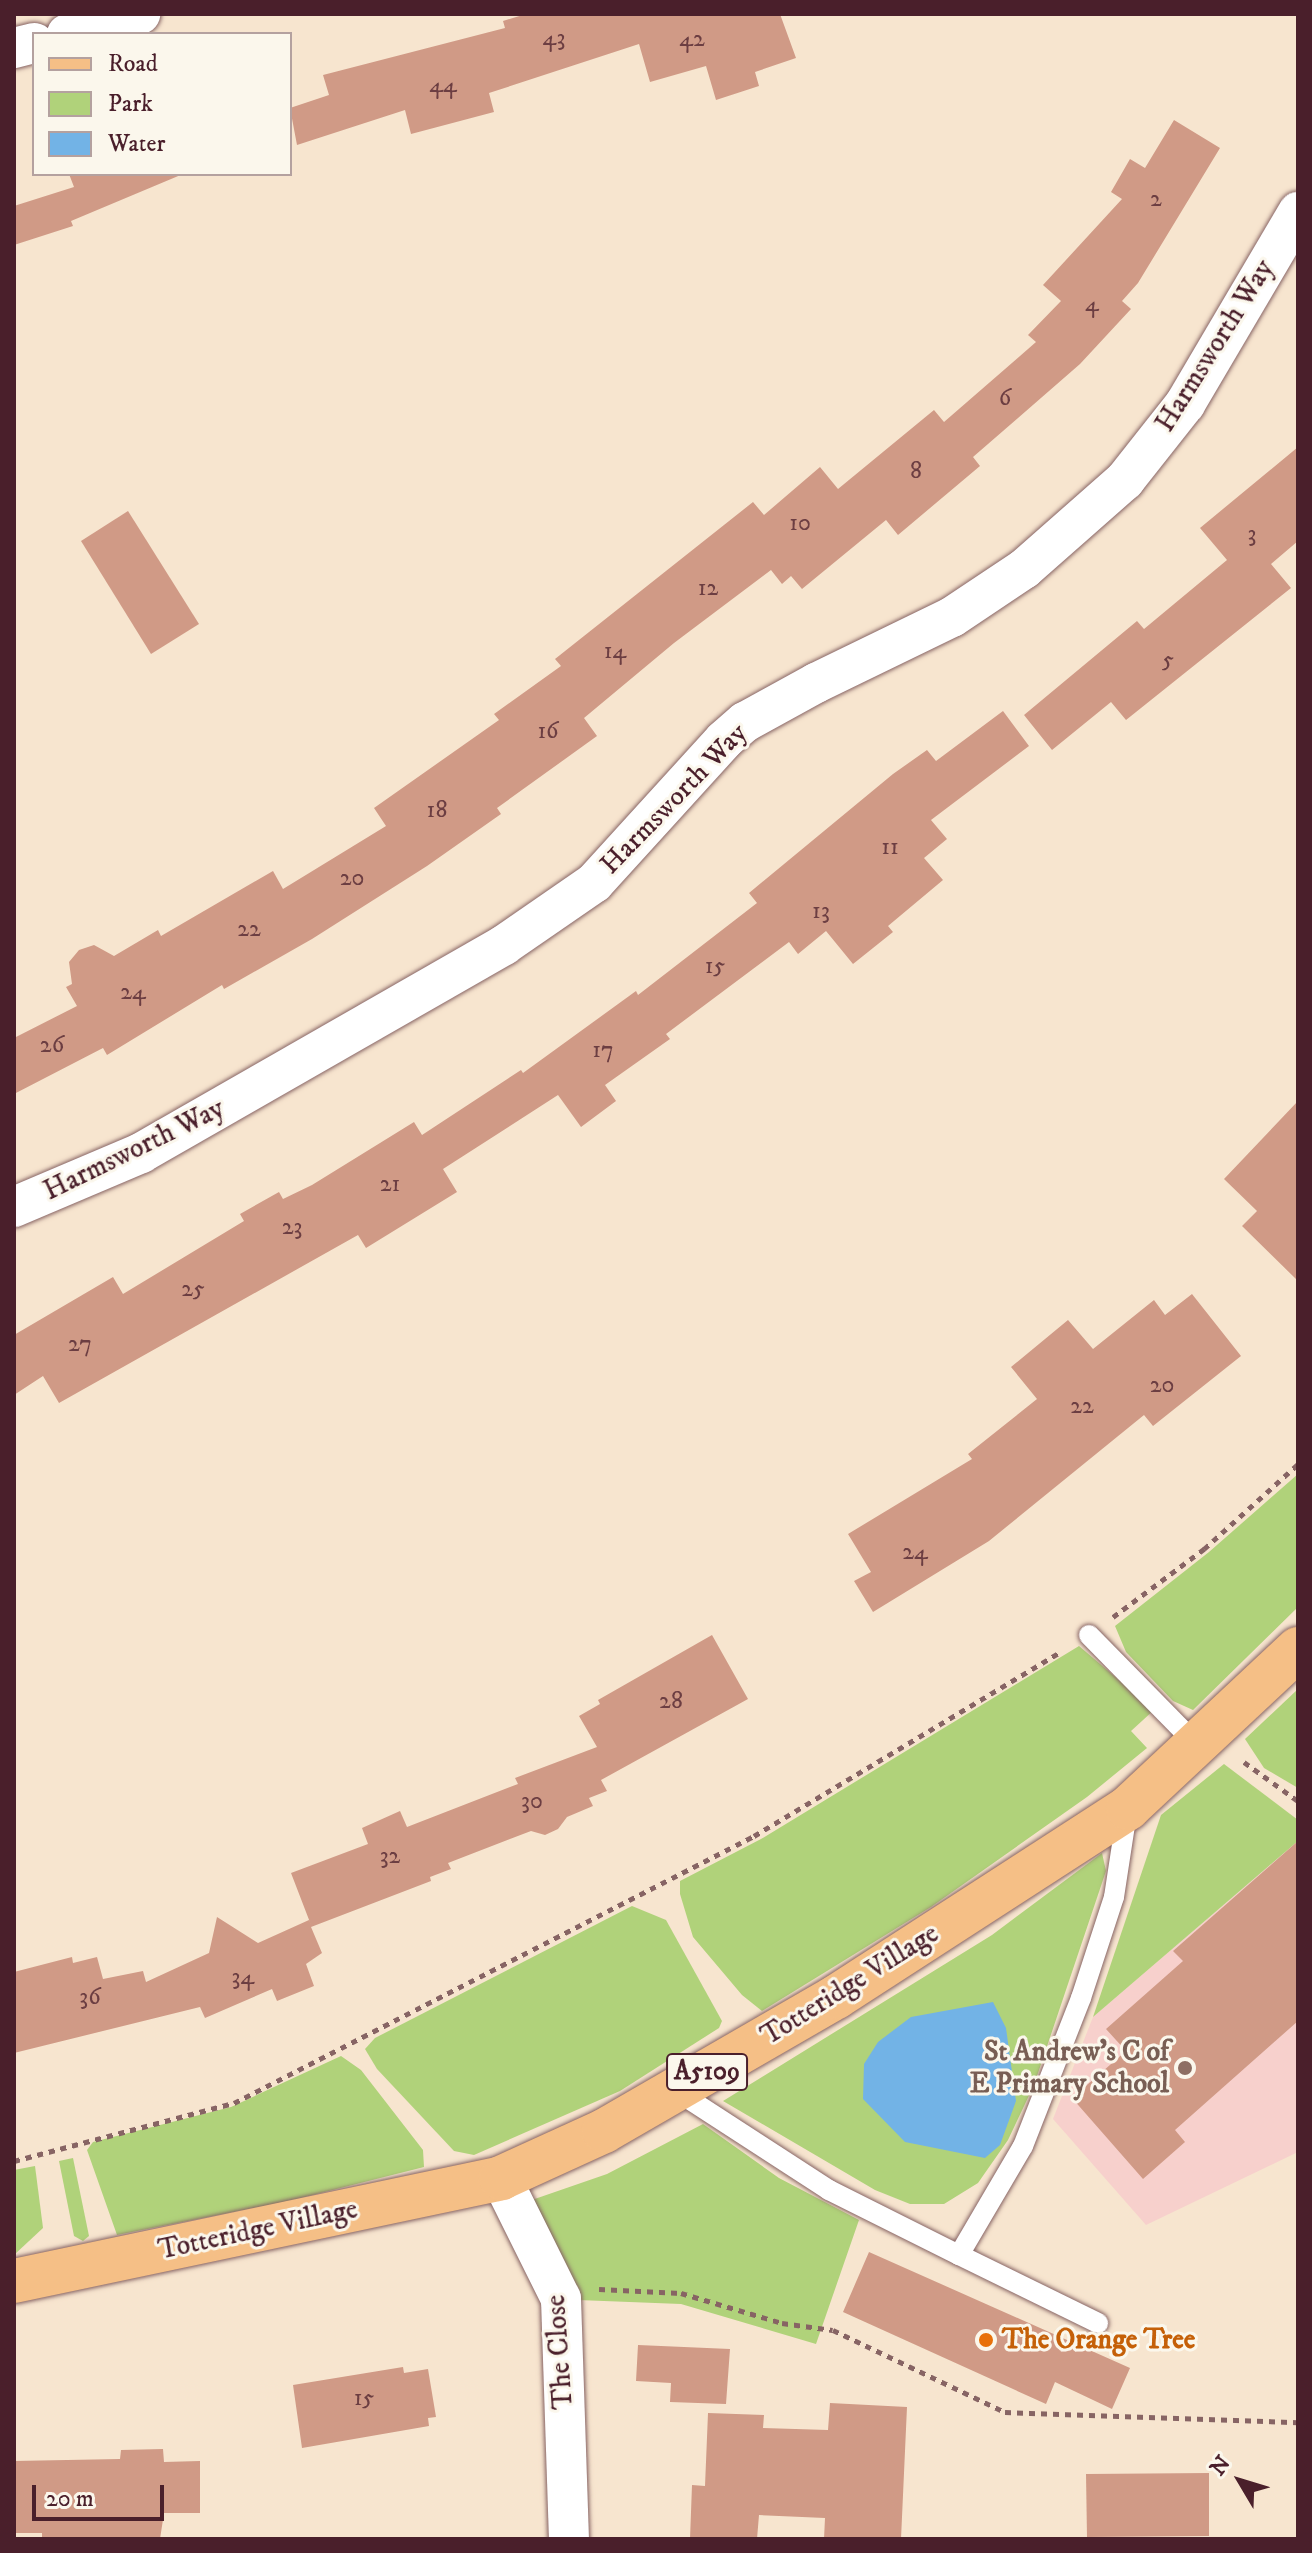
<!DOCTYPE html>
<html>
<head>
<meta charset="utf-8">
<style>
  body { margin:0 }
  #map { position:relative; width:1312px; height:2553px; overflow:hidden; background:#f7e5cf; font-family:"IM FELL DW Pica",serif }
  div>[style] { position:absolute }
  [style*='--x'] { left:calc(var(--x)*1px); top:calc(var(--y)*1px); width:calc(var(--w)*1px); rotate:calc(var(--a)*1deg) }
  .built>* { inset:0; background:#f7d0cc }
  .green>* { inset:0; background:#b0d27a }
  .water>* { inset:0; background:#72b3e6 }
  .building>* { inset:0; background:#d09a86 }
  .path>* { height:5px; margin-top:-2.5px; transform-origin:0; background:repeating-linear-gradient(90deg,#876464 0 6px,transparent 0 12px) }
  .roads { filter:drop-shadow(0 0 2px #876464) drop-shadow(0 0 2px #876464) }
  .lane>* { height:20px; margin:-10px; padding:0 10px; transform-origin:10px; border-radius:10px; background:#fff }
  .street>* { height:40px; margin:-20px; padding:0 20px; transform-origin:20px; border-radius:20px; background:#fff }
  .primary>* { height:44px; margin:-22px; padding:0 22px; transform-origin:22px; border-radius:22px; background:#f5bf86 }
  .dots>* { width:22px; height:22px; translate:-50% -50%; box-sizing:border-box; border:4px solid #fbf7ec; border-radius:50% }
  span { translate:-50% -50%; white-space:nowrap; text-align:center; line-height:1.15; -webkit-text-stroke:6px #fbf7ec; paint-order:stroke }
  .number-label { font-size:24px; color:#6c3e42 }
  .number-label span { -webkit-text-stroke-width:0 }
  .shield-label span { padding:2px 6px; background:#fbf7ec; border:2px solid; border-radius:6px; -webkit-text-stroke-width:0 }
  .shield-label { font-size:26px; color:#4a1f2b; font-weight:700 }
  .street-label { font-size:28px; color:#4a1f2b }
  .education-label { font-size:28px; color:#785e54; font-weight:700 }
  .right { translate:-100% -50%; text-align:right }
  .food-label { font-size:28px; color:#c56008; font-weight:700 }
  .left { translate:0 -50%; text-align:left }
  .frame { position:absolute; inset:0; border:16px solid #4a1f2b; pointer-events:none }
  .legend { position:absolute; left:32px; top:32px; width:260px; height:144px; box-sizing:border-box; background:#fbf7ec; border:2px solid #b4a19f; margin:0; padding:10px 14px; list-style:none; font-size:24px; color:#4a1f2b }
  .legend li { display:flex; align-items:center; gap:16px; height:40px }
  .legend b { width:40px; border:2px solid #b4a19f }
  .north { position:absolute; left:1200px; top:2441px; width:80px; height:80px; -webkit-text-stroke:6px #fbf7ec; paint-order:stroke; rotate:308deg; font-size:22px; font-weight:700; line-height:32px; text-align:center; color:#4a1f2b }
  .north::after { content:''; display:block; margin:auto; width:28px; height:36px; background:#4a1f2b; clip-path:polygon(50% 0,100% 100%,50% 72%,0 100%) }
  .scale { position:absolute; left:32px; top:2485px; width:132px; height:36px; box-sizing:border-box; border:4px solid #4a1f2b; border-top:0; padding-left:10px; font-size:24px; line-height:28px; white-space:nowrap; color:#4a1f2b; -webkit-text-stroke:6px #fbf7ec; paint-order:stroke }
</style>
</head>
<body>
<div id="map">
  <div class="built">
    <i style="clip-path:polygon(1298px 1841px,1298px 2152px,1146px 2225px,1053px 2119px,1093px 2017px)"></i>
  </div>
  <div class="green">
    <i style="clip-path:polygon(1298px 1474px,1298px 1607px,1193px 1710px,1173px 1701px,1126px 1652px,1115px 1626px,1209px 1552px)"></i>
    <i style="clip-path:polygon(1079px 1646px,1154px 1710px,1131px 1731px,1147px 1748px,1087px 1797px,931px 1907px,762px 2011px,742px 1995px,693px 1937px,680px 1894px,680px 1881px,761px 1839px)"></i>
    <i style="clip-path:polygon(1298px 1689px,1298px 1788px,1264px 1768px,1245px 1739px)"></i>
    <i style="clip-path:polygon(1224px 1764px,1298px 1820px,1298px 1841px,1093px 2017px,1161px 1815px)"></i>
    <i style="clip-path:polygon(1102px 1853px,1106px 1871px,1034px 2085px,1008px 2140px,978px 2183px,944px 2204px,910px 2204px,875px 2190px,723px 2101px,992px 1935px)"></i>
    <i style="clip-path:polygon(632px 1906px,666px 1920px,722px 2021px,719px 2028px,620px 2091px,474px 2155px,454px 2151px,377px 2069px,365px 2049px,375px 2038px)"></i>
    <i style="clip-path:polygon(341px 2056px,361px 2070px,423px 2150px,424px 2167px,289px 2201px,117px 2235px,87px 2150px,93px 2142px,231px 2107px)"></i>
    <i style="clip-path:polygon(703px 2124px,779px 2178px,859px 2220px,816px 2344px,681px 2304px,578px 2300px,526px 2202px,607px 2174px)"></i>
    <i style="clip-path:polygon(73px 2158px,89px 2236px,83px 2241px,74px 2236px,59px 2161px)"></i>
    <i style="clip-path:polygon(35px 2166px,43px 2228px,14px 2255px,14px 2170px)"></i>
  </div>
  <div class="water">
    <i style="clip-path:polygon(993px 2002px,1006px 2028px,1016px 2101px,1000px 2145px,985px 2158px,905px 2142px,863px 2099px,864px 2064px,878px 2042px,911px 2017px)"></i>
  </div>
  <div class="building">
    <i style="clip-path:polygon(526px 14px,780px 14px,796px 58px,755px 72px,759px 86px,716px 100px,706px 66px,650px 82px,639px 44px,489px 93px,494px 112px,411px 134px,405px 110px,297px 145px,290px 108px,329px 95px,323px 75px,505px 28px,503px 21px)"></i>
    <i style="clip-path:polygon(1174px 120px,1220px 148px,1138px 283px,1122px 301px,1131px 309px,1080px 364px,973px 457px,980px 466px,898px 535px,886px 520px,802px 589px,791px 576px,782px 584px,771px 570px,674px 643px,584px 718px,597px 736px,497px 808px,501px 814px,427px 866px,312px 939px,224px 989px,222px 985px,107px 1055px,103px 1048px,14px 1094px,14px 1038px,77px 1006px,66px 987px,72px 984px,69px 962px,79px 950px,94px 945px,114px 956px,158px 930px,161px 936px,273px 871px,283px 889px,386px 826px,374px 808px,499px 720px,494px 714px,561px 666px,555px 659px,753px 502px,764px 515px,820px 467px,838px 489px,934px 410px,944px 422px,1036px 342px,1028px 335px,1061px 301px,1043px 285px,1122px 199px,1111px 192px,1130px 159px,1145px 168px)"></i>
    <i style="clip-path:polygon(69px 174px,183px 174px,71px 221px,73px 226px,14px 245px,14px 206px,74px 187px)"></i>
    <i style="clip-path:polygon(1298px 447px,1298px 541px,1271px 564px,1291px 588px,1126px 720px,1111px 702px,1052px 750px,1024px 715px,1137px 621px,1144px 629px,1227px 560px,1200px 528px)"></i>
    <i style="clip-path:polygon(128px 511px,199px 624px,151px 654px,81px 541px)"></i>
    <i style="clip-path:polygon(1003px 711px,1029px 746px,931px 820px,947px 839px,924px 858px,943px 880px,888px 926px,893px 932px,853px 964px,826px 931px,798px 954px,789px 942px,666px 1034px,670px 1039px,605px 1085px,616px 1101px,581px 1127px,558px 1095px,443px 1169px,457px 1192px,366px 1248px,358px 1235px,59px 1403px,43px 1376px,14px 1395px,14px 1335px,113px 1277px,123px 1294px,244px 1221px,240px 1214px,279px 1192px,283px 1199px,312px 1185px,414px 1122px,422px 1135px,521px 1070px,523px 1073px,636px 991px,638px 995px,757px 903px,749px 893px,893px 774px,927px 750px,936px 761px)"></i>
    <i style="clip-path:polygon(1298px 1101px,1298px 1281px,1242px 1226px,1257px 1211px,1224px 1179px)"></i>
    <i style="clip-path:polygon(1192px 1294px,1241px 1356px,1153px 1426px,1144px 1415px,989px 1541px,873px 1612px,854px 1581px,871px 1572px,848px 1534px,972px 1459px,968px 1454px,1037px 1399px,1011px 1367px,1068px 1320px,1093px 1349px,1154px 1300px,1165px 1315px)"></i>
    <i style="clip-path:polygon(712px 1635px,748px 1699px,601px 1780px,607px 1791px,589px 1798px,593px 1806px,567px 1817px,558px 1829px,545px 1835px,531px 1831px,448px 1863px,451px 1869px,430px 1877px,431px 1881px,311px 1927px,322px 1953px,306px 1964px,314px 1986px,277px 2001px,272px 1989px,205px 2018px,200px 2007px,14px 2053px,14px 1972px,72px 1957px,73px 1963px,97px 1957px,103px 1979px,143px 1971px,146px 1982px,209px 1953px,217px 1917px,258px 1943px,309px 1920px,311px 1925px,291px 1873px,368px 1844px,362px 1828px,400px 1811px,407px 1827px,518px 1784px,515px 1778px,597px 1747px,579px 1716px,600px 1704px,598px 1700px)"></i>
    <i style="clip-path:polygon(1298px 1841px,1298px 2021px,1175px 2130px,1185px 2142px,1143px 2179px,1072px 2098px,1126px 2051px,1106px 2029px,1183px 1961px,1173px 1951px)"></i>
    <i style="clip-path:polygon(869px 2252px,1130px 2368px,1112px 2409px,1055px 2382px,1046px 2404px,843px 2312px)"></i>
    <i style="clip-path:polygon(638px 2345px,730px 2349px,726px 2404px,670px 2402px,671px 2383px,636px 2381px)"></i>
    <i style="clip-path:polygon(403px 2367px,404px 2373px,428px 2369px,436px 2417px,428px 2418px,429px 2426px,302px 2448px,293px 2385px)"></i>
    <i style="clip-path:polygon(830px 2403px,907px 2407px,901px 2539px,824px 2539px,825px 2518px,759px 2515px,757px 2539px,690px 2539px,692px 2485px,705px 2486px,708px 2413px,764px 2415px,763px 2428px,828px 2430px)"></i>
    <i style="clip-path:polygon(163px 2449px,164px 2462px,200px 2461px,200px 2513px,164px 2513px,160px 2539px,42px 2539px,42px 2533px,14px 2533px,14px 2461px,120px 2459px,121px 2450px)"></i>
    <i style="clip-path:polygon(1209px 2473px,1209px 2536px,1087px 2537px,1086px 2474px)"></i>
  </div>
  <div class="path">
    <i style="--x:1113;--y:1617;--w:114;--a:-36.8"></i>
    <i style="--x:1204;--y:1549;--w:127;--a:-42.1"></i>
    <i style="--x:1244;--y:1762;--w:67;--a:35.8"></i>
    <i style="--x:14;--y:2161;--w:228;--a:-14.8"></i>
    <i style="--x:234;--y:2103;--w:585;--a:-27.18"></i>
    <i style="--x:754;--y:1836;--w:359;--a:-31"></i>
    <i style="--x:599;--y:2289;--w:82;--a:2.8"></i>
    <i style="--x:681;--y:2293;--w:105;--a:16.5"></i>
    <i style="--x:782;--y:2323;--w:51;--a:7.8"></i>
    <i style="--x:833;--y:2330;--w:191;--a:25.5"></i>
    <i style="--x:1005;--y:2412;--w:293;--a:2"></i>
  </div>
  <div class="roads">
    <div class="lane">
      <i style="--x:1089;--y:1635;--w:154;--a:45.5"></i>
      <i style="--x:675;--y:2090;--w:184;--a:33"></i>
      <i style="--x:829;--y:2190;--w:145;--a:26.6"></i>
      <i style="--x:959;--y:2255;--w:126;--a:-59.6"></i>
      <i style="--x:1023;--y:2146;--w:159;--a:-68.6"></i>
      <i style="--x:1081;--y:1998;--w:106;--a:-71.9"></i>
      <i style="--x:1114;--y:1897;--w:86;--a:-81.3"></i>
      <i style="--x:959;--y:2255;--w:155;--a:26.1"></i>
    </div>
    <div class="street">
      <i style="--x:67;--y:34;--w:76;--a:-15.3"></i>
      <i style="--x:14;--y:48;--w:21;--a:-14"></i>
      <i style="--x:14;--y:1207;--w:138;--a:-23"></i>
      <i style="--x:141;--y:1153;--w:418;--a:-29.8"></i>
      <i style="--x:504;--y:945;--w:109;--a:-34.6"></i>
      <i style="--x:594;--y:883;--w:193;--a:-47.7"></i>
      <i style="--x:724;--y:740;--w:28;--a:-41"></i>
      <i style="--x:745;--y:722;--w:81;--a:-28.8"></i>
      <i style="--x:816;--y:683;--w:151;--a:-25.9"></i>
      <i style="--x:952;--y:617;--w:87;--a:-33.7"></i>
      <i style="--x:1024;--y:569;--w:135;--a:-41.4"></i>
      <i style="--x:1125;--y:480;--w:97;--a:-51.7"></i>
      <i style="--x:1185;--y:404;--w:223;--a:-59.5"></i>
      <i style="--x:501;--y:2178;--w:135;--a:63.6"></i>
      <i style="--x:561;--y:2299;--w:240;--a:88.1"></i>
    </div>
    <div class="primary">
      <i style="--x:14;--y:2281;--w:498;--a:-11.9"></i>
      <i style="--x:501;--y:2178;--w:113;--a:-24.5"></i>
      <i style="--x:604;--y:2131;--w:268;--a:-30"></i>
      <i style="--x:836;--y:1997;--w:348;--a:-32.9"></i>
      <i style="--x:1128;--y:1808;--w:233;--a:-43.1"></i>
    </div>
  </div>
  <div class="dots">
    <i style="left:1185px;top:2068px;background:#8d6e63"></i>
    <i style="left:986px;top:2340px;background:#e8710a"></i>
  </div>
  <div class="number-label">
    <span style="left:554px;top:39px">43</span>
    <span style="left:692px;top:40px">42</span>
    <span style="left:443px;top:86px">44</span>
    <span style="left:1156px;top:200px">2</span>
    <span style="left:1092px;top:305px">4</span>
    <span style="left:1005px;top:399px">6</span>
    <span style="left:916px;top:472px">8</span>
    <span style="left:800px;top:524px">10</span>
    <span style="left:1252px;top:535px">3</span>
    <span style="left:708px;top:589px">12</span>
    <span style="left:615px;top:652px">14</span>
    <span style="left:1168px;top:661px">5</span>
    <span style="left:548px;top:732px">16</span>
    <span style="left:437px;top:811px">18</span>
    <span style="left:890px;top:848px">11</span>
    <span style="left:352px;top:879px">20</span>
    <span style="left:821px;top:912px">13</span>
    <span style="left:249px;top:930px">22</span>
    <span style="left:715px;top:967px">15</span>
    <span style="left:133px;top:993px">24</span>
    <span style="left:52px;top:1046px">26</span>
    <span style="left:603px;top:1051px">17</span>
    <span style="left:390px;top:1185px">21</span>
    <span style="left:292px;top:1228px">23</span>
    <span style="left:193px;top:1290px">25</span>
    <span style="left:80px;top:1345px">27</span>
    <span style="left:1162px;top:1386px">20</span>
    <span style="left:1082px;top:1407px">22</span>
    <span style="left:915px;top:1553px">24</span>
    <span style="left:671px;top:1702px">28</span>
    <span style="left:532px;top:1802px">30</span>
    <span style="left:390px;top:1857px">32</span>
    <span style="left:243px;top:1978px">34</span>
    <span style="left:90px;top:1998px">36</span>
    <span style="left:364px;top:2399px">15</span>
  </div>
  <div class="shield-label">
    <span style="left:707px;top:2072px">A5109</span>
  </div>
  <div class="street-label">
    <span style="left:1215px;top:346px;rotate:-58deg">Harmsworth Way</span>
    <span style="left:674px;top:799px;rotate:-46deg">Harmsworth Way</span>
    <span style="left:134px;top:1150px;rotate:-26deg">Harmsworth Way</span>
    <span style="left:850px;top:1985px;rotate:-32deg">Totteridge Village</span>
    <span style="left:258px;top:2230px;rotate:-12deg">Totteridge Village</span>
    <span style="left:560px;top:2352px;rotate:-94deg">The Close</span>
  </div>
  <div class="education-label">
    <span class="right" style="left:1169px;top:2068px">St Andrew's C of<br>E Primary School</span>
  </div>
  <div class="food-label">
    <span class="left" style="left:1002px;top:2340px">The Orange Tree</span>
  </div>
  <div class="frame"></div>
  <ul class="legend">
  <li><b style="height:10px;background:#f5bf86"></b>Road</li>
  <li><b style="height:22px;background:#b0d27a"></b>Park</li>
  <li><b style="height:22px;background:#72b3e6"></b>Water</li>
  </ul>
  <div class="north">N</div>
  <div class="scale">20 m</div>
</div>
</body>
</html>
